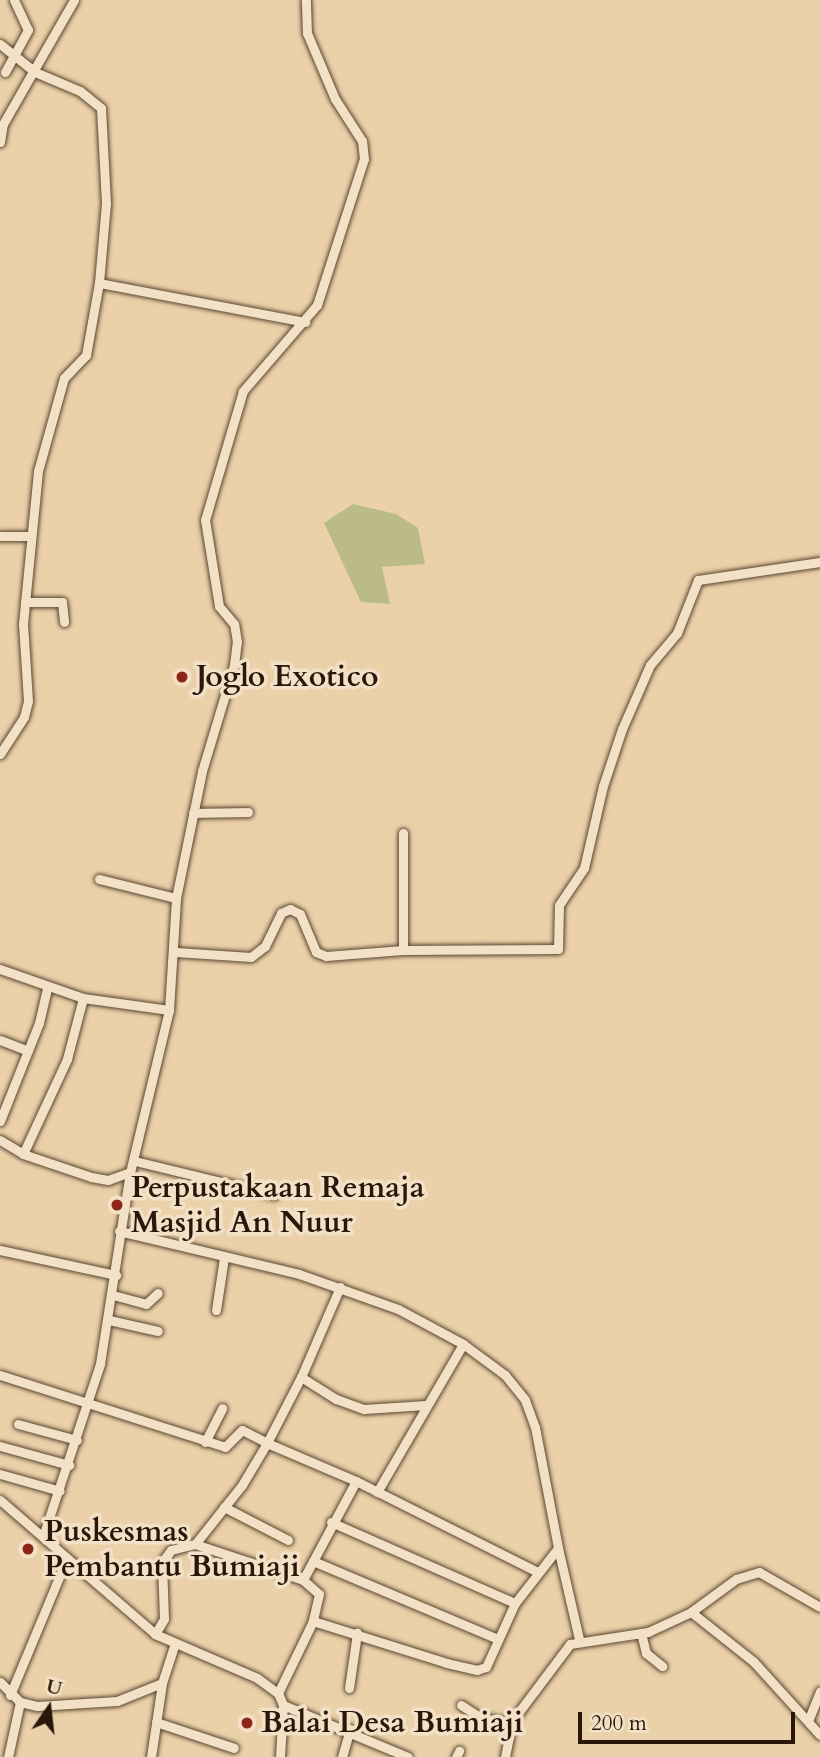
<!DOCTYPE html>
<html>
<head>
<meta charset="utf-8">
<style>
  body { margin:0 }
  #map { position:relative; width:820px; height:1757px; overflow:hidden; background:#ebd1a9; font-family:Cardo,serif }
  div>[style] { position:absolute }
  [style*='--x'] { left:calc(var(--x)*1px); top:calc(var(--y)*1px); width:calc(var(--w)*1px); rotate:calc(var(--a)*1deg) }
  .green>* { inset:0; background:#babb86 }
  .roads { filter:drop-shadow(0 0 2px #5a4631) drop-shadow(0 0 2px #5a4631) }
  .minor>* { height:9px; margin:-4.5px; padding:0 4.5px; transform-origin:4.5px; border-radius:4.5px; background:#f2e1c7 }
  .dots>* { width:19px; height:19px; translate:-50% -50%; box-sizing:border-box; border:4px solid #f2e1c7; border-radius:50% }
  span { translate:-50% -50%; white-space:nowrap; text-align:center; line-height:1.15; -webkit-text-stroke:7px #f2e1c7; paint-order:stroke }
  .poi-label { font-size:30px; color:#291709; font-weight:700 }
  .left { translate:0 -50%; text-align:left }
  .north { position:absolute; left:14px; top:1673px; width:70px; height:70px; -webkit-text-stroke:5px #f2e1c7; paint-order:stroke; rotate:14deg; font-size:19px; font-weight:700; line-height:28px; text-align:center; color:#291709 }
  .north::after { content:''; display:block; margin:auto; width:24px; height:32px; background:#291709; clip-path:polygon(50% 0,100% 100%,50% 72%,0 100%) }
  .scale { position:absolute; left:578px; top:1712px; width:217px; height:32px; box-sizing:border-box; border:4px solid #291709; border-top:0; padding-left:9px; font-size:21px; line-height:24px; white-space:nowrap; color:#291709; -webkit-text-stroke:5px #f2e1c7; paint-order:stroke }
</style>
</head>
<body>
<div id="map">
  <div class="green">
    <i style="clip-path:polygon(353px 504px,396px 514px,418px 528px,425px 564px,382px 567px,390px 604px,361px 602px,324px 523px)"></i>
  </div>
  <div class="roads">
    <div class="minor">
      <i style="--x:0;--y:44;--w:45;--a:38.7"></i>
      <i style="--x:35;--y:72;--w:49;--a:22.9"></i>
      <i style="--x:80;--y:91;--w:27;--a:39"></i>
      <i style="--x:101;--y:108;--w:95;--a:87"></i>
      <i style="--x:106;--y:203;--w:80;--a:95"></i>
      <i style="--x:99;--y:283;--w:210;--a:10.7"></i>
      <i style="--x:5;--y:72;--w:48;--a:-61.3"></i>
      <i style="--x:28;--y:30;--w:33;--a:-115"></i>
      <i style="--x:0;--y:142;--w:18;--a:-81"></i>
      <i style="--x:3;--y:124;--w:143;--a:-60.2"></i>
      <i style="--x:0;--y:536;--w:30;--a:0"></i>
      <i style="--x:25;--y:602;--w:37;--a:0"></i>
      <i style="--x:62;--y:602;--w:20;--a:84"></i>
      <i style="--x:0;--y:754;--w:44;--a:-57"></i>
      <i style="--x:24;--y:717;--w:16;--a:-76"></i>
      <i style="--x:28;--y:701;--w:77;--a:-93.7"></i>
      <i style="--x:23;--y:624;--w:154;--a:-84.4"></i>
      <i style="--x:38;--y:471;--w:97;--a:-74.4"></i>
      <i style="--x:64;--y:378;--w:32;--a:-46"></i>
      <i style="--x:86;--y:355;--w:73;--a:-79.8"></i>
      <i style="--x:193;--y:813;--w:55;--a:-1"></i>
      <i style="--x:403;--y:833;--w:117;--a:90"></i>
      <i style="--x:99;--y:879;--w:79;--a:13.9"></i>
      <i style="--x:176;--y:952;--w:75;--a:3.8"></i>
      <i style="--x:251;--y:957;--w:18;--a:-38"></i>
      <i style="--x:265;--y:946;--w:37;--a:-64"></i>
      <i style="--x:281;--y:913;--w:10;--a:-24"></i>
      <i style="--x:290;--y:909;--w:11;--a:27"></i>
      <i style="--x:300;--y:914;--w:41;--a:67.2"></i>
      <i style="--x:316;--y:952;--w:11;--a:22"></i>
      <i style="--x:326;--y:956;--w:77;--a:-4.5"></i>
      <i style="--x:403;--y:950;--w:155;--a:-0.4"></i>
      <i style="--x:558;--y:949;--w:44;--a:-88.7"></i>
      <i style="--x:559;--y:905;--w:45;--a:-56"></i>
      <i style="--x:584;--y:868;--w:84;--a:-77"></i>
      <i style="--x:603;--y:786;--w:60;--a:-71.6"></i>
      <i style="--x:622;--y:729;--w:70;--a:-66.4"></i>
      <i style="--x:650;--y:665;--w:42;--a:-49.8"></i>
      <i style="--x:677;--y:633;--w:57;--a:-68.4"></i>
      <i style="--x:698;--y:580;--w:123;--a:-8.4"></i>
      <i style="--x:0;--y:969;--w:88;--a:19.3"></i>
      <i style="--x:83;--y:998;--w:87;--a:7.9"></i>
      <i style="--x:169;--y:1010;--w:167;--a:103.5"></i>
      <i style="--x:130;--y:1172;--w:194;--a:98.9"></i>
      <i style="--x:100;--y:1364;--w:181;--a:108.3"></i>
      <i style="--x:169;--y:1010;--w:112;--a:-86.4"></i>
      <i style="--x:176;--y:898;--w:130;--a:-78.4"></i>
      <i style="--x:202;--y:771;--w:111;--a:-73.2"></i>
      <i style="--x:234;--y:665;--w:23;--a:-83"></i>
      <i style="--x:237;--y:642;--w:18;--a:-99"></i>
      <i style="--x:234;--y:624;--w:23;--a:-130"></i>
      <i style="--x:219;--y:606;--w:87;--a:-99.2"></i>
      <i style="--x:205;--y:520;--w:134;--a:-73.6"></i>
      <i style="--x:243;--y:391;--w:113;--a:-49.3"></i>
      <i style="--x:317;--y:305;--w:153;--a:-72.2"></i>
      <i style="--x:364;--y:159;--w:18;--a:-96"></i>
      <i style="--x:362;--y:141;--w:50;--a:-122.7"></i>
      <i style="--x:335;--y:99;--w:72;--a:-113"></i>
      <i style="--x:307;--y:33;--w:33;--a:-92"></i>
      <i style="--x:0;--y:1040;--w:30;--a:21"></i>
      <i style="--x:0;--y:1121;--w:105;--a:-68.3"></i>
      <i style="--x:39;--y:1023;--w:36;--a:-77"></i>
      <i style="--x:0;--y:1140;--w:27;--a:31"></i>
      <i style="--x:23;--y:1154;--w:72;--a:18.7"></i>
      <i style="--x:91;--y:1177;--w:17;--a:10"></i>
      <i style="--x:108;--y:1180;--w:23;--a:-20"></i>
      <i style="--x:23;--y:1154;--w:105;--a:-65.1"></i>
      <i style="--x:67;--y:1059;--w:63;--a:-75.3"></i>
      <i style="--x:135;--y:1161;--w:143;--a:13.7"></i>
      <i style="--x:119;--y:1231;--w:185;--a:13.4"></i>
      <i style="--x:299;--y:1274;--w:105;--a:19.5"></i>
      <i style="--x:398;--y:1309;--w:74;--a:28.3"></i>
      <i style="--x:463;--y:1344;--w:52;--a:36.4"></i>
      <i style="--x:505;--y:1375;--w:32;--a:51"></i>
      <i style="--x:525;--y:1400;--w:29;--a:70"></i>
      <i style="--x:535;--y:1427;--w:123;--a:79.2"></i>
      <i style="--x:558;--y:1548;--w:70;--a:128"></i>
      <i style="--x:515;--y:1603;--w:70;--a:114.4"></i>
      <i style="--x:486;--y:1667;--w:9;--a:162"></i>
      <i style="--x:477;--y:1670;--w:31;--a:-167"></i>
      <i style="--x:447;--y:1663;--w:140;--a:-162.6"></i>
      <i style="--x:313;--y:1621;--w:80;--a:115.9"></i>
      <i style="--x:0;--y:1250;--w:119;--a:12.2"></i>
      <i style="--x:340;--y:1287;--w:98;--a:113.4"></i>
      <i style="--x:301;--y:1377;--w:41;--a:32.2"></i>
      <i style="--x:336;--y:1399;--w:30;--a:20"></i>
      <i style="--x:364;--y:1409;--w:62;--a:-3.7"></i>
      <i style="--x:113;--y:1295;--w:34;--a:15"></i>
      <i style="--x:146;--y:1304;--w:16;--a:-43"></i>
      <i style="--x:216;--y:1310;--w:53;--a:-81.3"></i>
      <i style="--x:109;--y:1320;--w:50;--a:12.7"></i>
      <i style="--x:0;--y:1375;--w:236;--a:17.7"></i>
      <i style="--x:225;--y:1447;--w:24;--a:-45"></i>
      <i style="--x:242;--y:1430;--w:28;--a:27"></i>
      <i style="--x:267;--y:1443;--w:49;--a:120.8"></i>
      <i style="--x:242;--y:1485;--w:75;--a:128.5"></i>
      <i style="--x:195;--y:1544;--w:114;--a:18.4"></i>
      <i style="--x:301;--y:1377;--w:74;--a:117.3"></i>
      <i style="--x:267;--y:1443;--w:97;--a:23.1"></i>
      <i style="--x:356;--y:1481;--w:112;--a:118.2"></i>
      <i style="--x:303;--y:1580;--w:21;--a:41"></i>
      <i style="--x:319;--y:1594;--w:28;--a:103"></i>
      <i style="--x:18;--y:1424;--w:61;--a:15.2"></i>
      <i style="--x:205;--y:1442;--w:38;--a:-63"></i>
      <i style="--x:0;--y:1446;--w:72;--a:15.4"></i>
      <i style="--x:0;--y:1474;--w:62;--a:15.8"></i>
      <i style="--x:356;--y:1481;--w:201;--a:26.6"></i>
      <i style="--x:377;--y:1492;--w:171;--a:-59.8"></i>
      <i style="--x:0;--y:1500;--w:205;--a:40.8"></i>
      <i style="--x:155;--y:1634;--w:111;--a:23.3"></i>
      <i style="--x:257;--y:1678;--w:26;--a:36"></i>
      <i style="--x:278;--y:1693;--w:13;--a:67"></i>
      <i style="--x:283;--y:1705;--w:52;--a:93.3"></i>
      <i style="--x:224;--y:1507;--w:72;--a:27.3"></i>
      <i style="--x:331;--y:1522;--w:201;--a:23.8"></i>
      <i style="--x:558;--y:1548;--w:93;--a:77"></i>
      <i style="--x:313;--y:1561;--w:201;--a:22.9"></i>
      <i style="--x:691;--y:1612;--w:56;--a:-36.3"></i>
      <i style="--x:736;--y:1579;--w:24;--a:-17"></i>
      <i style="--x:759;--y:1572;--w:70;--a:29.8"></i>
      <i style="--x:641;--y:1633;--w:21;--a:76"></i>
      <i style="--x:646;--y:1653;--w:21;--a:39"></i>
      <i style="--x:155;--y:1634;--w:17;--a:-59"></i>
      <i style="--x:164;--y:1619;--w:57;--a:-92"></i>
      <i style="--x:162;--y:1562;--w:15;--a:-53"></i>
      <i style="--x:171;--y:1550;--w:25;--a:-14"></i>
      <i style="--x:0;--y:1682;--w:28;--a:45"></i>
      <i style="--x:20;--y:1702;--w:17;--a:13"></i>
      <i style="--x:37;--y:1706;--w:80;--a:-3.6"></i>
      <i style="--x:117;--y:1701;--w:48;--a:-21.8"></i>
      <i style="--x:162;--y:1683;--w:42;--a:-72"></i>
      <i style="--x:349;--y:1688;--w:56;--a:-81.7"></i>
      <i style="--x:10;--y:1695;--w:148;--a:-67.4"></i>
      <i style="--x:283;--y:1705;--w:135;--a:22.6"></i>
      <i style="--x:461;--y:1705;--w:24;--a:33"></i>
      <i style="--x:481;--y:1718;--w:30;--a:9"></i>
      <i style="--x:808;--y:1721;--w:32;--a:-68"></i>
      <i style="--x:156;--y:1722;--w:82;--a:18.4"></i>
      <i style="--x:8;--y:1757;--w:56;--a:-77.7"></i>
      <i style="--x:151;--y:1757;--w:75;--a:-81.5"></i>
      <i style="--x:342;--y:1757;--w:29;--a:-74"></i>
      <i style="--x:456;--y:1757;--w:7;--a:-63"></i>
      <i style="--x:505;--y:1757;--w:37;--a:-79"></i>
      <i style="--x:512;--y:1721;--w:96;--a:-53"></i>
      <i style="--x:570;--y:1644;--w:79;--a:-8.7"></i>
      <i style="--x:648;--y:1632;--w:47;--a:-24.9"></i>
      <i style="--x:691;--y:1612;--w:80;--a:38.4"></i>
      <i style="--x:754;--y:1662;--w:98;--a:47.9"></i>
    </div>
  </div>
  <div class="dots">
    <i style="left:182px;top:677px;background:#8f2418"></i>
    <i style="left:117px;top:1205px;background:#8f2418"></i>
    <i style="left:28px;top:1549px;background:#8f2418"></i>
    <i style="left:247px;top:1723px;background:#8f2418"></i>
  </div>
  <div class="poi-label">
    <span class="left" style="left:196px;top:677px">Joglo Exotico</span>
    <span class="left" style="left:131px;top:1205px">Perpustakaan Remaja<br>Masjid An Nuur</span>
    <span class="left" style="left:44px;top:1549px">Puskesmas<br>Pembantu Bumiaji</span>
    <span class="left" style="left:261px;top:1723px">Balai Desa Bumiaji</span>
  </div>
  <div class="north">U</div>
  <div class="scale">200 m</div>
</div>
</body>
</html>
